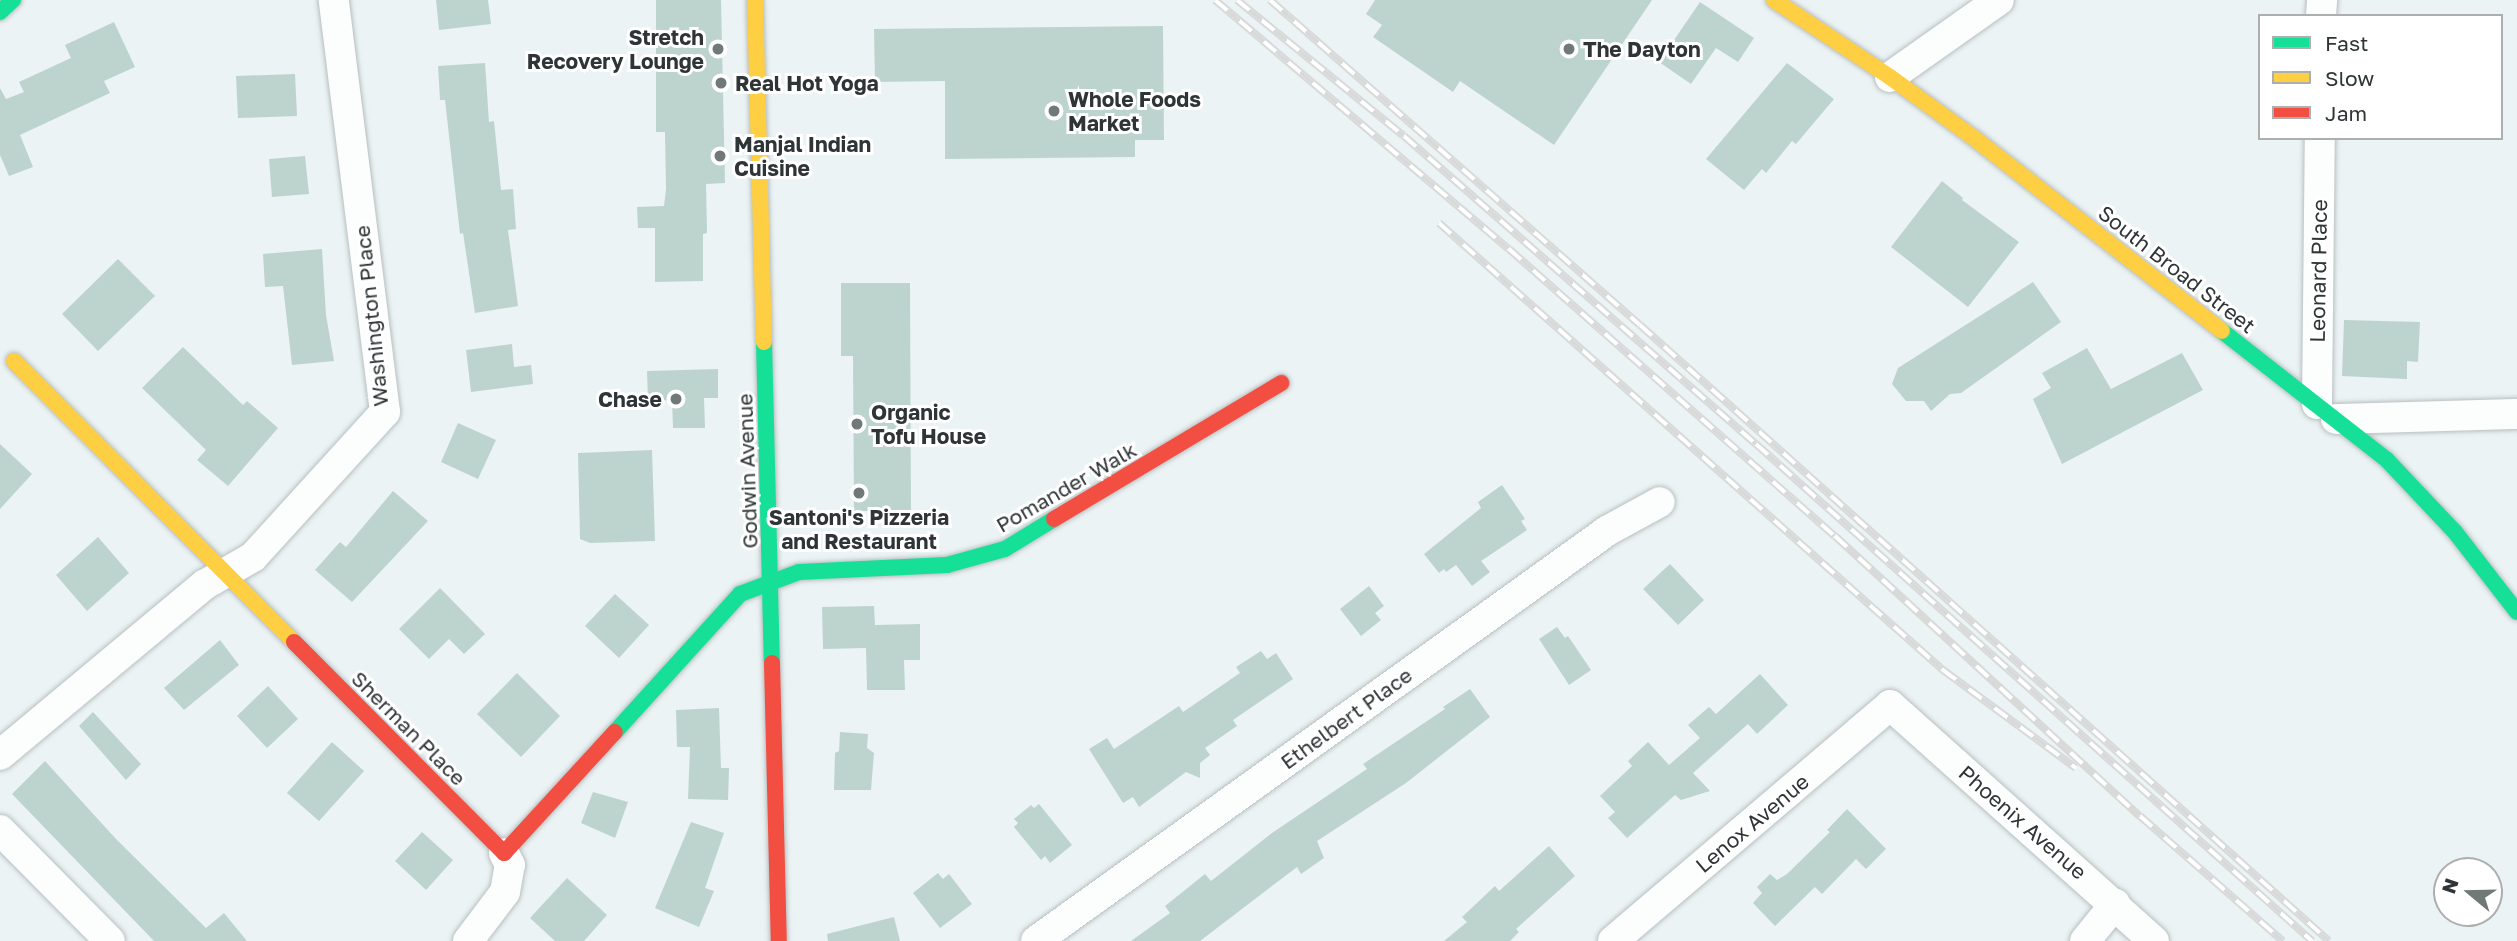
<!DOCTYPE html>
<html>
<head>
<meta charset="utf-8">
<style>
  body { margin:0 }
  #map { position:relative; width:2517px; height:941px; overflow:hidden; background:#ebf3f4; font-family:"Golos Text",sans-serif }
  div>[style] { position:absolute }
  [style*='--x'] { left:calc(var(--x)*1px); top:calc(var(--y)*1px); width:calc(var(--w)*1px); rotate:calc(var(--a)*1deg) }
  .building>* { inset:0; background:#bdd4ce }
  .roads { filter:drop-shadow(0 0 2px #b9bfc0) drop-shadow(0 0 2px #b9bfc0) }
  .street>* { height:30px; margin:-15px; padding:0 15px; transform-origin:15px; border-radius:15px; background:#fcfdfd }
  .fast>* { height:16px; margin:-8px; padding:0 8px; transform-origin:8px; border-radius:8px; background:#16e098 }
  .slow>* { height:16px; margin:-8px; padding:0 8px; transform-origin:8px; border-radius:8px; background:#ffcf43 }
  .jam>* { height:16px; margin:-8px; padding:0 8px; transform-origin:8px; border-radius:8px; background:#f24e42 }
  .rail>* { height:8px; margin-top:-4px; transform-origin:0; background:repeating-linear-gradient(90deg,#fff 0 16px,#d8dada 0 32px); box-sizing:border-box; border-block:2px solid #d8dada }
  .dots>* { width:19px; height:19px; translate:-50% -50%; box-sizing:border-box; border:4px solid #fff; border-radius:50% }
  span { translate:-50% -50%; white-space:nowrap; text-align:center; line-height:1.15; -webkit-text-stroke:6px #fff; paint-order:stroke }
  .poi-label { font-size:21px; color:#2f3536; font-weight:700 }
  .right { translate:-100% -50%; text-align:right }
  .left { translate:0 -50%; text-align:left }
  .street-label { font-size:21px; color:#2f3536 }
  .legend { position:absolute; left:2258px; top:14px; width:245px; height:126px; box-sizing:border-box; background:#fff; border:2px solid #acaeaf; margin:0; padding:9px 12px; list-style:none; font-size:21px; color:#2f3536 }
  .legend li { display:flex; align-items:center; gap:14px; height:35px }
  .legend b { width:35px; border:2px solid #acaeaf }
  .north { position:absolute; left:2433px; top:857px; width:70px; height:70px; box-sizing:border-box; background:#fff; border:2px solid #acaeaf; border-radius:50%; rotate:289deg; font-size:19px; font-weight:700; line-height:28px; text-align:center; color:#2f3536 }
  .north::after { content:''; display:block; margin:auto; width:24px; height:32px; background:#717878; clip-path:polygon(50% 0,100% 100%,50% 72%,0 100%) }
</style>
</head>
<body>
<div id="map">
  <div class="building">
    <i style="clip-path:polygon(436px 0,488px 0,491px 24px,439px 30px)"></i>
    <i style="clip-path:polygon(656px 0,721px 0,725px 183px,706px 184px,707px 233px,703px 234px,703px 281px,655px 282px,655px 228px,638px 228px,637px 207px,664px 206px,666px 189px,665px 132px,656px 132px)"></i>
    <i style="clip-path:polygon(1375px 0,1652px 0,1554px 145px,1460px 81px,1453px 92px,1373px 37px,1382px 25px,1366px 14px)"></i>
    <i style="clip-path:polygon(1700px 2px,1754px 38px,1738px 62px,1716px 48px,1691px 84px,1659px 62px)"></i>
    <i style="clip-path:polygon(114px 22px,135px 67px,104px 81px,110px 93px,20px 135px,33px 167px,9px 176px,0 155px,0 88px,6px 99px,24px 92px,19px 82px,71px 58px,65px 45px)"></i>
    <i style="clip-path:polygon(1163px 26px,1164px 140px,1135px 140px,1135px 157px,945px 159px,945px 81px,875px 82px,874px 29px)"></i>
    <i style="clip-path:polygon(485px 63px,489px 122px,494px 121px,501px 190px,513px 189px,516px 229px,508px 230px,518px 306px,475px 313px,463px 233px,460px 234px,445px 100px,440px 100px,438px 66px)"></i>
    <i style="clip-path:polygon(1787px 63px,1834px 99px,1796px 144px,1792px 141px,1766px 173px,1762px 169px,1744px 190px,1706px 159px)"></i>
    <i style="clip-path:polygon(295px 74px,297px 116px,238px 118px,236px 76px)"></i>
    <i style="clip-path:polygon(305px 156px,309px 194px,272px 197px,269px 159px)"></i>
    <i style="clip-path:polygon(1942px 181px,1963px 198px,1962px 200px,2019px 242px,1968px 307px,1891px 247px)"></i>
    <i style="clip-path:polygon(322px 249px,326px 315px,334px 361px,292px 365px,283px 286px,265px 287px,263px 254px)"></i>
    <i style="clip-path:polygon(118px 259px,155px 296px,98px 351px,62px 314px)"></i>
    <i style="clip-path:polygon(2033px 282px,2061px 322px,1961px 393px,1950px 394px,1931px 411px,1924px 401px,1906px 401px,1892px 384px,1898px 368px)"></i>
    <i style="clip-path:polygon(841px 283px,910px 283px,911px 511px,854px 511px,853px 356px,841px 356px)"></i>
    <i style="clip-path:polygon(2344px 320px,2420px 322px,2418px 362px,2407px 361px,2407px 379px,2342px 376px)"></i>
    <i style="clip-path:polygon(512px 344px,514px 367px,531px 365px,533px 384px,471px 392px,466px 350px)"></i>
    <i style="clip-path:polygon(183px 347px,243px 405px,247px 401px,278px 428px,228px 486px,197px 460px,206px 450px,142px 388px)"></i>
    <i style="clip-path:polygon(2087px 348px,2111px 389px,2182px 353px,2203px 390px,2062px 464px,2033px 399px,2051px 388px,2042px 373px)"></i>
    <i style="clip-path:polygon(718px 369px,718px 398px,704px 398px,705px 428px,673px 428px,672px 400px,648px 401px,647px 371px)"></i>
    <i style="clip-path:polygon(458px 423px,496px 440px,478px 479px,441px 462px)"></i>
    <i style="clip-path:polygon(0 444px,32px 474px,0 509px)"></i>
    <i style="clip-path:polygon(652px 450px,655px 541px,590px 543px,580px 539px,578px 453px)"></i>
    <i style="clip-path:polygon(1502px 485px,1525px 519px,1521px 521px,1527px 530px,1481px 561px,1490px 572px,1472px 586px,1456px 565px,1446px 572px,1444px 569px,1439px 573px,1424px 554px,1481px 508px,1478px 502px)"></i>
    <i style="clip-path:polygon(393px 491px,428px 521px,352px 602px,315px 570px,340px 542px,346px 547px)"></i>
    <i style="clip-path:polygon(98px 537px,129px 573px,87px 611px,56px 575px)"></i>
    <i style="clip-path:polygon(1670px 564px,1704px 600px,1678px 625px,1643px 589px)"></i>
    <i style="clip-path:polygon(1369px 586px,1384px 606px,1375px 613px,1381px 620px,1361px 636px,1340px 609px)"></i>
    <i style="clip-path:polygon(440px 588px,485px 634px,464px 654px,449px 639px,429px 659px,399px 629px)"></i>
    <i style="clip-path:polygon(615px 594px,649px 625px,619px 658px,585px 626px)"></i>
    <i style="clip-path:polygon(874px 606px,875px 625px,920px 624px,920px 660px,904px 660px,905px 690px,867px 690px,866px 648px,823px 649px,822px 607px)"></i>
    <i style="clip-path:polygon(1557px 627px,1565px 638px,1568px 636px,1591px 670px,1569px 685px,1539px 639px)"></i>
    <i style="clip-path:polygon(220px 640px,239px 665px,184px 710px,164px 688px)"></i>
    <i style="clip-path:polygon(1261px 651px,1267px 659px,1276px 653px,1293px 679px,1233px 720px,1237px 726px,1205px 748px,1210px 755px,1200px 763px,1200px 778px,1186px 772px,1139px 807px,1133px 797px,1123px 803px,1089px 749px,1107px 738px,1114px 749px,1179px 706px,1183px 712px,1240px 673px,1236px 667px)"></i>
    <i style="clip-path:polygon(517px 673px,560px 716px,521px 757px,477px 714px)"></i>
    <i style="clip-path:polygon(1760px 674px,1788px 705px,1757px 734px,1748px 724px,1693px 773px,1710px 791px,1681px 800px,1675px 795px,1627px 838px,1608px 818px,1615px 812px,1600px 796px,1632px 766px,1628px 761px,1648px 742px,1669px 765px,1700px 738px,1688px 725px,1709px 707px,1716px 714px)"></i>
    <i style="clip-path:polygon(268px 686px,298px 719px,267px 748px,237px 716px)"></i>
    <i style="clip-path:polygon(1470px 689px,1490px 717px,1406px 783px,1317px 841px,1324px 858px,1301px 874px,1297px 867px,1200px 941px,1131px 941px,1170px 913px,1165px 906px,1205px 874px,1211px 881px,1272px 833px,1367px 769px,1363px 764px,1445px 709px,1443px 707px)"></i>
    <i style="clip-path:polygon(719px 708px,721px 768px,729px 768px,728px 800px,688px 799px,690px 747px,677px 747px,676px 710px)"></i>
    <i style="clip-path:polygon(93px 712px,141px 764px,126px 780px,79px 726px)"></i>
    <i style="clip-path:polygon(840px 732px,868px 734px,867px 748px,874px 753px,871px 790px,834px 790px,835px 753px,839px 751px)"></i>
    <i style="clip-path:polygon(332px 742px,364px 771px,319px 821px,287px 793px)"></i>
    <i style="clip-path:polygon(45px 761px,116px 839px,206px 928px,224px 913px,247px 941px,154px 941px,12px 794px)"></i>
    <i style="clip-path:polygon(593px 792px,628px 802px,615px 838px,581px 823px)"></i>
    <i style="clip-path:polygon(1039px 804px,1072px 845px,1050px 863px,1045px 856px,1041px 860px,1014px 827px,1018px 823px,1014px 819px,1031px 805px,1034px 808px)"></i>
    <i style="clip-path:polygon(1847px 809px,1886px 849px,1866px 869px,1856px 859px,1822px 894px,1815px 887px,1775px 926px,1753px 903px,1762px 893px,1757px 887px,1770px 874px,1777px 880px,1787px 874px,1830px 832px,1827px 830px)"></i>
    <i style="clip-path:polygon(691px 822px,724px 833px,705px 888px,714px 891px,699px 927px,655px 908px)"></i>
    <i style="clip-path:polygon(422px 832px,453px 860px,426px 890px,395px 861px)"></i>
    <i style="clip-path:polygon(1549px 846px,1575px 876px,1516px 929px,1519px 932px,1510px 941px,1444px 941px,1467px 922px,1462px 917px,1495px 886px,1499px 891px)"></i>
    <i style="clip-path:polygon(938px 873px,943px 879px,949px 874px,972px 904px,940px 928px,913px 893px)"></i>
    <i style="clip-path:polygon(567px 878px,607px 915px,584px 941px,555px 941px,530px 918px)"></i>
    <i style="clip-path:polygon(894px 917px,900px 941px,828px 941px,827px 934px)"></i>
  </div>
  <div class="roads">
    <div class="street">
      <i style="--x:2321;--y:16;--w:16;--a:-86"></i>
      <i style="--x:1890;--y:77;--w:133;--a:-35.2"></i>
      <i style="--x:2317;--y:404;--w:266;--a:-89.4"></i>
      <i style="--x:2336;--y:419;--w:181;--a:-1.6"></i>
      <i style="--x:0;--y:755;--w:266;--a:-39.8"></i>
      <i style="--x:204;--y:585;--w:56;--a:-29.7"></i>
      <i style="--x:253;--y:557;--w:196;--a:-47.7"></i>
      <i style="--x:385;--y:412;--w:415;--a:-97.1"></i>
      <i style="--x:0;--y:830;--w:156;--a:45.3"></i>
      <i style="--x:468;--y:941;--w:61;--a:-52.9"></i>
      <i style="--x:505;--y:892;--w:27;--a:-80"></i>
      <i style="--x:510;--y:865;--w:13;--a:-117"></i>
      <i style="--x:1036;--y:941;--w:703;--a:-35.68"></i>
      <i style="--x:1607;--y:531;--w:60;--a:-28.7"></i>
      <i style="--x:1613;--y:941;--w:364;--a:-40.4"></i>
      <i style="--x:1890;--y:705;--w:354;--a:41.8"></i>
      <i style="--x:2085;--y:941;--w:48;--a:-51"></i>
    </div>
    <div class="fast">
      <i style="--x:0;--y:12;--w:18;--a:-43"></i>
      <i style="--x:2222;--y:331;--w:208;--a:38"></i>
      <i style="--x:2386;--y:459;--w:100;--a:46.6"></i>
      <i style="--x:2455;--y:532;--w:101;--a:52.2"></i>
      <i style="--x:764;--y:342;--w:321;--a:88.6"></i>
      <i style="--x:615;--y:732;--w:186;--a:-47.8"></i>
      <i style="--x:740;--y:594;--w:63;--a:-20.4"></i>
      <i style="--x:799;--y:572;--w:148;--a:-2.7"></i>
      <i style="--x:947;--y:565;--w:60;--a:-15.4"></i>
      <i style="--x:1005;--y:549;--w:57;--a:-31.5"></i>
    </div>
    <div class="slow">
      <i style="--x:755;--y:0;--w:342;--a:88.5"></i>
      <i style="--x:1774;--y:0;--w:139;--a:33.6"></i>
      <i style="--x:1890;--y:77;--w:104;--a:36"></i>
      <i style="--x:1974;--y:138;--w:314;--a:37.9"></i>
      <i style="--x:14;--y:361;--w:397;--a:45.1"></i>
    </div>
    <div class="jam">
      <i style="--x:1054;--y:519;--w:265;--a:-30.9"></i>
      <i style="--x:294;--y:642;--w:298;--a:45.1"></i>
      <i style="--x:504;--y:853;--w:164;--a:-47.5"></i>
      <i style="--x:772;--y:663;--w:278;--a:88.6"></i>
    </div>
  </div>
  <div class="rail">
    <i style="--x:1215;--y:0;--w:385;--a:40.3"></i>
    <i style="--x:1509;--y:249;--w:434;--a:41.4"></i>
    <i style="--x:1835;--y:536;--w:414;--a:42.6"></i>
    <i style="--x:2140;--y:816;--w:190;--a:41.2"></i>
    <i style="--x:1237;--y:0;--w:215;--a:39.2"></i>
    <i style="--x:1404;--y:136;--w:468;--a:41.2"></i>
    <i style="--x:1756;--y:444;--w:746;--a:41.79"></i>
    <i style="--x:1270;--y:0;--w:492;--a:41.3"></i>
    <i style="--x:1640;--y:325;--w:924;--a:41.8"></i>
    <i style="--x:1439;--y:223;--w:674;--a:41.57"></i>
    <i style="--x:1943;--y:670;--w:165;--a:36.4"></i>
  </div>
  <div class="dots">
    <i style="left:718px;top:49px;background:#717878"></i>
    <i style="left:1569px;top:49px;background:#717878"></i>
    <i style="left:721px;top:83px;background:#717878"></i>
    <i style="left:1054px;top:111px;background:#717878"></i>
    <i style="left:720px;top:156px;background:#717878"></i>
    <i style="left:676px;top:399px;background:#717878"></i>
    <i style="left:857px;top:424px;background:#717878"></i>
    <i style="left:859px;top:493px;background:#717878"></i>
  </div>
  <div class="poi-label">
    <span class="right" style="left:704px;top:49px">Stretch<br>Recovery Lounge</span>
    <span class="left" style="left:1583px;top:49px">The Dayton</span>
    <span class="left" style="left:735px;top:83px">Real Hot Yoga</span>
    <span class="left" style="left:1068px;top:111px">Whole Foods<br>Market</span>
    <span class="left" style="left:734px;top:156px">Manjal Indian<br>Cuisine</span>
    <span class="right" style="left:662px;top:399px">Chase</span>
    <span class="left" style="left:871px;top:424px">Organic<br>Tofu House</span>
    <span style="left:859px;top:529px">Santoni's Pizzeria<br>and Restaurant</span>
  </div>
  <div class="street-label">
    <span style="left:2177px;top:269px;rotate:38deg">South Broad Street</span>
    <span style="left:2318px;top:271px;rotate:-89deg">Leonard Place</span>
    <span style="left:371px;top:316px;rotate:-96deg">Washington Place</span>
    <span style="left:747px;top:471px;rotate:-92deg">Godwin Avenue</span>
    <span style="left:1066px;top:487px;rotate:-30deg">Pomander Walk</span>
    <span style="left:1346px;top:718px;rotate:-36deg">Ethelbert Place</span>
    <span style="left:409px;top:728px;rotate:45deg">Sherman Place</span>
    <span style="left:2023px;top:822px;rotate:41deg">Phoenix Avenue</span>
    <span style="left:1752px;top:823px;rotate:-40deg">Lenox Avenue</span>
  </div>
  <ul class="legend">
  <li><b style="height:9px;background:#16e098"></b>Fast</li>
  <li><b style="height:9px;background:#ffcf43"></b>Slow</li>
  <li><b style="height:9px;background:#f24e42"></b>Jam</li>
  </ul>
  <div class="north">N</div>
</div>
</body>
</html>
